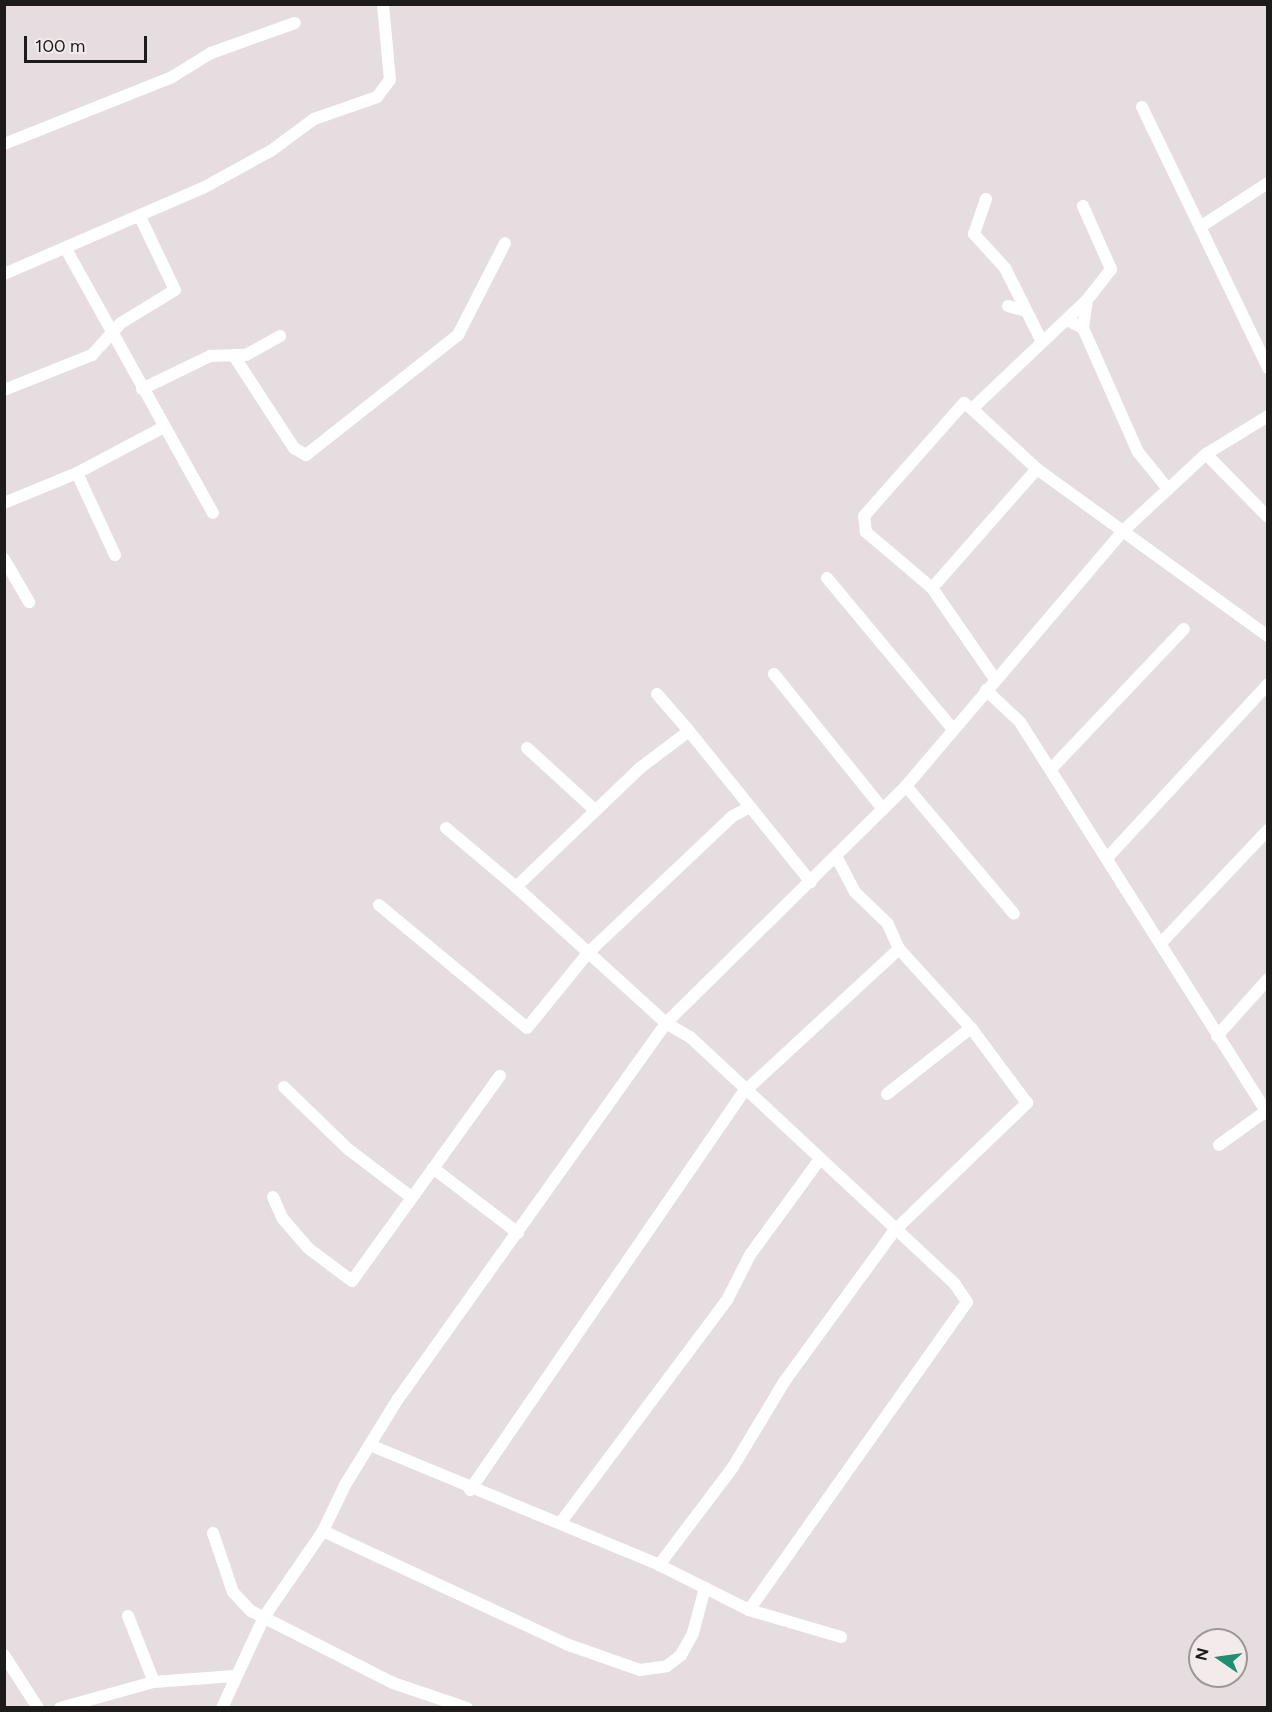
<!DOCTYPE html>
<html>
<head>
<meta charset="utf-8">
<style>
  body { margin:0 }
  #map { position:relative; width:1272px; height:1712px; overflow:hidden; background:#e5dddf; font-family:Figtree,sans-serif }
  div>[style] { position:absolute }
  [style*='--x'] { left:calc(var(--x)*1px); top:calc(var(--y)*1px); width:calc(var(--w)*1px); rotate:calc(var(--a)*1deg) }
  .minor>* { height:12px; margin:-6px; padding:0 6px; transform-origin:6px; border-radius:6px; background:#fff }
  span { translate:-50% -50%; white-space:nowrap; text-align:center; line-height:1.15; -webkit-text-stroke:6px #f3eaec; paint-order:stroke }
  .frame { position:absolute; inset:0; border:6px solid #1e1b1b; pointer-events:none }
  .north { position:absolute; left:1188px; top:1628px; width:60px; height:60px; box-sizing:border-box; background:#f3eaec; border:2px solid #9e9798; border-radius:50%; rotate:283deg; font-size:16px; font-weight:700; line-height:24px; text-align:center; color:#1e1b1b }
  .north::after { content:''; display:block; margin:auto; width:21px; height:27px; background:#1e8f6f; clip-path:polygon(50% 0,100% 100%,50% 72%,0 100%) }
  .scale { position:absolute; left:24px; top:36px; width:123px; height:27px; box-sizing:border-box; border:3px solid #1e1b1b; border-top:0; padding-left:8px; font-size:18px; line-height:21px; white-space:nowrap; color:#1e1b1b; -webkit-text-stroke:4px #f3eaec; paint-order:stroke }
</style>
</head>
<body>
<div id="map">
  <div class="minor">
    <i style="--x:1142;--y:107;--w:290;--a:64.2"></i>
    <i style="--x:4;--y:144;--w:181;--a:-21.7"></i>
    <i style="--x:172;--y:77;--w:46;--a:-31.6"></i>
    <i style="--x:211;--y:53;--w:89;--a:-19.7"></i>
    <i style="--x:986;--y:199;--w:37;--a:109"></i>
    <i style="--x:974;--y:234;--w:46;--a:47.6"></i>
    <i style="--x:1005;--y:268;--w:83;--a:63.4"></i>
    <i style="--x:1200;--y:227;--w:81;--a:-32.9"></i>
    <i style="--x:66;--y:249;--w:302;--a:60.9"></i>
    <i style="--x:4;--y:274;--w:217;--a:-23.4"></i>
    <i style="--x:203;--y:188;--w:79;--a:-28.8"></i>
    <i style="--x:272;--y:150;--w:52;--a:-36.4"></i>
    <i style="--x:314;--y:119;--w:67;--a:-19.2"></i>
    <i style="--x:377;--y:97;--w:21;--a:-53"></i>
    <i style="--x:390;--y:80;--w:76;--a:-95.3"></i>
    <i style="--x:1008;--y:306;--w:16;--a:15"></i>
    <i style="--x:1067;--y:320;--w:18;--a:27"></i>
    <i style="--x:1083;--y:328;--w:136;--a:66.1"></i>
    <i style="--x:1138;--y:452;--w:48;--a:51"></i>
    <i style="--x:1083;--y:328;--w:28;--a:-82"></i>
    <i style="--x:1087;--y:300;--w:39;--a:-52"></i>
    <i style="--x:1111;--y:269;--w:69;--a:-114"></i>
    <i style="--x:234;--y:356;--w:110;--a:56.9"></i>
    <i style="--x:294;--y:448;--w:14;--a:30"></i>
    <i style="--x:306;--y:455;--w:194;--a:-38.3"></i>
    <i style="--x:458;--y:335;--w:103;--a:-62.9"></i>
    <i style="--x:142;--y:389;--w:76;--a:-25.9"></i>
    <i style="--x:210;--y:356;--w:36;--a:-2"></i>
    <i style="--x:246;--y:355;--w:39;--a:-29"></i>
    <i style="--x:4;--y:390;--w:95;--a:-21.7"></i>
    <i style="--x:92;--y:355;--w:43;--a:-47.8"></i>
    <i style="--x:121;--y:323;--w:63;--a:-31.4"></i>
    <i style="--x:175;--y:290;--w:81;--a:-115.6"></i>
    <i style="--x:972;--y:409;--w:88;--a:42.7"></i>
    <i style="--x:1037;--y:469;--w:285;--a:35.9"></i>
    <i style="--x:1206;--y:454;--w:88;--a:45.5"></i>
    <i style="--x:4;--y:503;--w:79;--a:-22.3"></i>
    <i style="--x:115;--y:555;--w:90;--a:-114.9"></i>
    <i style="--x:77;--y:473;--w:96;--a:-27.9"></i>
    <i style="--x:4;--y:559;--w:50;--a:59.8"></i>
    <i style="--x:827;--y:578;--w:197;--a:50.2"></i>
    <i style="--x:932;--y:588;--w:159;--a:-48.6"></i>
    <i style="--x:774;--y:674;--w:174;--a:51.1"></i>
    <i style="--x:995;--y:679;--w:111;--a:-124.7"></i>
    <i style="--x:932;--y:588;--w:87;--a:-139.7"></i>
    <i style="--x:866;--y:532;--w:16;--a:-97"></i>
    <i style="--x:864;--y:516;--w:151;--a:-48.5"></i>
    <i style="--x:964;--y:403;--w:10;--a:37"></i>
    <i style="--x:972;--y:409;--w:158;--a:-43.5"></i>
    <i style="--x:986;--y:690;--w:47;--a:43.3"></i>
    <i style="--x:1020;--y:722;--w:465;--a:57.7"></i>
    <i style="--x:657;--y:694;--w:49;--a:49.1"></i>
    <i style="--x:527;--y:748;--w:93;--a:42.4"></i>
    <i style="--x:1051;--y:769;--w:193;--a:-46.5"></i>
    <i style="--x:906;--y:786;--w:167;--a:49.8"></i>
    <i style="--x:446;--y:828;--w:92;--a:40.1"></i>
    <i style="--x:1107;--y:858;--w:237;--a:-47.2"></i>
    <i style="--x:379;--y:905;--w:192;--a:39.7"></i>
    <i style="--x:527;--y:1028;--w:98;--a:-50.8"></i>
    <i style="--x:589;--y:952;--w:198;--a:-43.4"></i>
    <i style="--x:733;--y:816;--w:19;--a:-28"></i>
    <i style="--x:1161;--y:943;--w:156;--a:-46.6"></i>
    <i style="--x:1217;--y:1036;--w:76;--a:-48.2"></i>
    <i style="--x:284;--y:1087;--w:89;--a:44.1"></i>
    <i style="--x:348;--y:1149;--w:79;--a:37.3"></i>
    <i style="--x:887;--y:1094;--w:107;--a:-38.2"></i>
    <i style="--x:1219;--y:1145;--w:57;--a:-35.7"></i>
    <i style="--x:433;--y:1168;--w:107;--a:37.4"></i>
    <i style="--x:273;--y:1197;--w:24;--a:66"></i>
    <i style="--x:283;--y:1219;--w:38;--a:49"></i>
    <i style="--x:308;--y:1248;--w:55;--a:36.9"></i>
    <i style="--x:352;--y:1281;--w:253;--a:-54.2"></i>
    <i style="--x:370;--y:1445;--w:313;--a:22.5"></i>
    <i style="--x:659;--y:1565;--w:101;--a:26.6"></i>
    <i style="--x:749;--y:1610;--w:96;--a:16.4"></i>
    <i style="--x:470;--y:1490;--w:483;--a:-55.5"></i>
    <i style="--x:744;--y:1092;--w:211;--a:-42.7"></i>
    <i style="--x:561;--y:1522;--w:277;--a:-53.2"></i>
    <i style="--x:727;--y:1300;--w:51;--a:-62.9"></i>
    <i style="--x:750;--y:1255;--w:119;--a:-53.9"></i>
    <i style="--x:323;--y:1531;--w:268;--a:24.9"></i>
    <i style="--x:566;--y:1644;--w:78;--a:19.4"></i>
    <i style="--x:640;--y:1670;--w:27;--a:-8"></i>
    <i style="--x:667;--y:1666;--w:18;--a:-38"></i>
    <i style="--x:681;--y:1655;--w:25;--a:-61"></i>
    <i style="--x:693;--y:1633;--w:47;--a:-75.1"></i>
    <i style="--x:213;--y:1533;--w:62;--a:71.3"></i>
    <i style="--x:233;--y:1592;--w:26;--a:47"></i>
    <i style="--x:251;--y:1611;--w:159;--a:26.9"></i>
    <i style="--x:393;--y:1683;--w:78;--a:18.7"></i>
    <i style="--x:659;--y:1565;--w:123;--a:-52.9"></i>
    <i style="--x:733;--y:1467;--w:99;--a:-59"></i>
    <i style="--x:784;--y:1382;--w:187;--a:-53.9"></i>
    <i style="--x:894;--y:1231;--w:185;--a:-43.9"></i>
    <i style="--x:1027;--y:1103;--w:94;--a:-126.7"></i>
    <i style="--x:971;--y:1028;--w:107;--a:-132.3"></i>
    <i style="--x:899;--y:949;--w:27;--a:-114"></i>
    <i style="--x:888;--y:924;--w:46;--a:-135.9"></i>
    <i style="--x:855;--y:892;--w:40;--a:-118"></i>
    <i style="--x:749;--y:1610;--w:377;--a:-54.7"></i>
    <i style="--x:967;--y:1302;--w:22;--a:-124"></i>
    <i style="--x:955;--y:1284;--w:362;--a:-137"></i>
    <i style="--x:690;--y:1037;--w:28;--a:-150"></i>
    <i style="--x:666;--y:1023;--w:202;--a:-137.8"></i>
    <i style="--x:516;--y:887;--w:172;--a:-43.8"></i>
    <i style="--x:640;--y:768;--w:61;--a:-37.1"></i>
    <i style="--x:689;--y:731;--w:194;--a:51.1"></i>
    <i style="--x:4;--y:1655;--w:63;--a:57.3"></i>
    <i style="--x:154;--y:1682;--w:80;--a:-4.3"></i>
    <i style="--x:60;--y:1708;--w:98;--a:-15.5"></i>
    <i style="--x:154;--y:1682;--w:71;--a:-111.5"></i>
    <i style="--x:222;--y:1708;--w:100;--a:-65.2"></i>
    <i style="--x:264;--y:1617;--w:104;--a:-55.5"></i>
    <i style="--x:323;--y:1531;--w:51;--a:-64.4"></i>
    <i style="--x:345;--y:1485;--w:101;--a:-58.4"></i>
    <i style="--x:398;--y:1399;--w:462;--a:-54.5"></i>
    <i style="--x:666;--y:1023;--w:337;--a:-44.6"></i>
    <i style="--x:906;--y:786;--w:335;--a:-49.6"></i>
    <i style="--x:1123;--y:531;--w:113;--a:-42.9"></i>
    <i style="--x:1206;--y:454;--w:73;--a:-31.5"></i>
  </div>
  <div class="frame"></div>
  <div class="north">N</div>
  <div class="scale">100 m</div>
</div>
</body>
</html>
